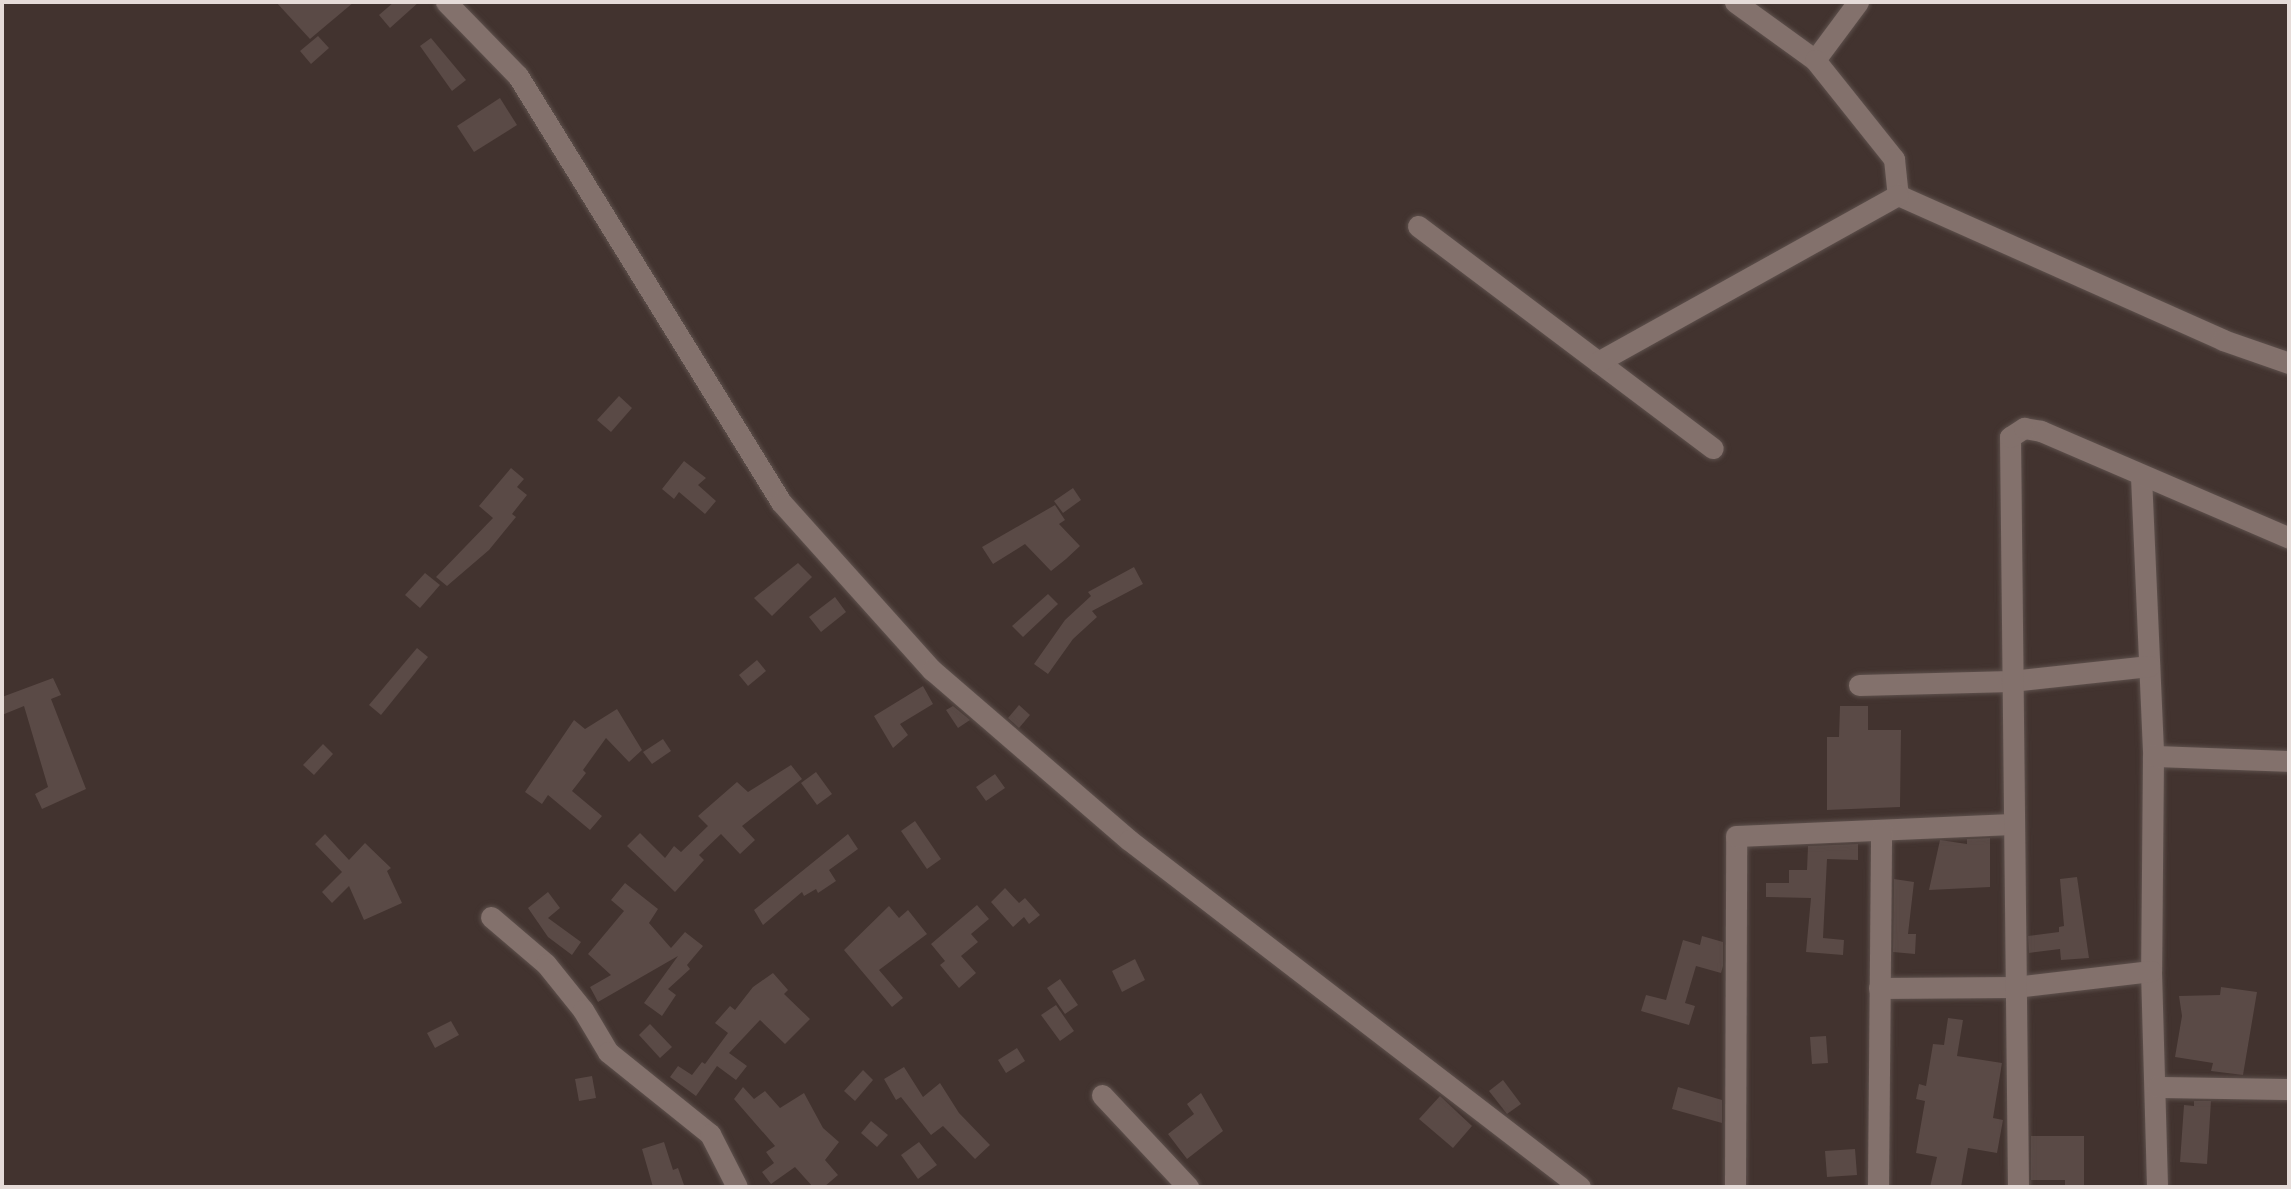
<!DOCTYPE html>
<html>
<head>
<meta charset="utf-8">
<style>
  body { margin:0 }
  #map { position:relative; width:2291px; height:1189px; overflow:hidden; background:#42332f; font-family:"Zilla Slab",serif }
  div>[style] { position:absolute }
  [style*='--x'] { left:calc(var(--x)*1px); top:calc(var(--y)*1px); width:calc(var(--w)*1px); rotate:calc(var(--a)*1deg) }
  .building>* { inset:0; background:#5a4a46 }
  .roads { filter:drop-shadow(0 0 2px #5e514d) drop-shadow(0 0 2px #5e514d) }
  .minor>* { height:21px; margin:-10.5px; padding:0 10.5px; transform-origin:10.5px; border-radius:10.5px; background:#83716c }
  span { translate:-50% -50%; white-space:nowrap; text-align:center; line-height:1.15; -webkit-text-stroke:5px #42332f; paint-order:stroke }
  .frame { position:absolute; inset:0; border:4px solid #e5dbd8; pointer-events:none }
</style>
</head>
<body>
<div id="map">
  <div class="building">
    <i style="clip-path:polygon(276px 2px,354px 2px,310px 39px)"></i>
    <i style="clip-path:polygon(394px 2px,419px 2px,390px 28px,379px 15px)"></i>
    <i style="clip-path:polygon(318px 36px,329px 48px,311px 64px,300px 51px)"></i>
    <i style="clip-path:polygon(431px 38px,466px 80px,452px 91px,420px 46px)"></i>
    <i style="clip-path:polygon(500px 98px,517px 125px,474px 152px,457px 126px)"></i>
    <i style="clip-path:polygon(619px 396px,632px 408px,611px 432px,597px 420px)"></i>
    <i style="clip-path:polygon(684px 461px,706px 478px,698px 485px,716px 501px,705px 514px,679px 492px,674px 499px,662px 489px)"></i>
    <i style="clip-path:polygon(511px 468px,524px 479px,517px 487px,527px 495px,512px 514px,516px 517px,489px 550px,447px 586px,436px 577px,493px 518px,479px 506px)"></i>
    <i style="clip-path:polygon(1073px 488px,1081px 500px,1063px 513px,1054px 501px)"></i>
    <i style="clip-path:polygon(1055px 505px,1065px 520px,1059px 524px,1080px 546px,1066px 559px,1051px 571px,1025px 544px,993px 564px,982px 547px)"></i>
    <i style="clip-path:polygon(798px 563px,812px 577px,772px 616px,754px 598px)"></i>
    <i style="clip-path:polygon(1134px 567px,1143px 584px,1092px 611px,1097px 617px,1073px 639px,1048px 674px,1034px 664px,1065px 620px,1091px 596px,1088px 592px)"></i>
    <i style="clip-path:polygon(425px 573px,440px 585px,420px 608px,405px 595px)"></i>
    <i style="clip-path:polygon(1048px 594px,1058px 604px,1023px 637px,1012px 626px)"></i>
    <i style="clip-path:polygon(835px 597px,846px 612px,821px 632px,809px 617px)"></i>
    <i style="clip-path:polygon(417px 648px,428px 657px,381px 715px,369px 705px)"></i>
    <i style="clip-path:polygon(757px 660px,766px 671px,748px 686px,739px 675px)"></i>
    <i style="clip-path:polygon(53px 678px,61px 695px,51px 699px,86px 789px,42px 809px,35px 794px,48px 787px,24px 706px,2px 715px,2px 697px)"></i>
    <i style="clip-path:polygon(923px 686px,933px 704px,900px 724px,908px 735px,893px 748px,874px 716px)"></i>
    <i style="clip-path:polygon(1019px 705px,1030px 715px,1019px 728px,1008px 718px)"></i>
    <i style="clip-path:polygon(953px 706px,970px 720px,958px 728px,946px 710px)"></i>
    <i style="clip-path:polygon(1840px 706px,1868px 706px,1868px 730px,1901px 730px,1900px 807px,1827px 810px,1827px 737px,1839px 737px)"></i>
    <i style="clip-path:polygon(617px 709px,642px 750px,629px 762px,606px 738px,583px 770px,586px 773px,572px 791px,602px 816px,590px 830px,548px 795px,542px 804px,525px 792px,574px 720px,585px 729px)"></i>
    <i style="clip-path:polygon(663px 739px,671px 751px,652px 764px,643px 752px)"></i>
    <i style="clip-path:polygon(323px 744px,333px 754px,314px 775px,303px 765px)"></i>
    <i style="clip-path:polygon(791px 765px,802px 779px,742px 826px,755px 840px,740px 854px,721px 834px,699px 855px,704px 860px,675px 892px,627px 846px,640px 833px,665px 858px,674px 846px,681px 852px,708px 826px,698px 816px,737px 782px,748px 792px)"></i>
    <i style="clip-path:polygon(816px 772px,832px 794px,817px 805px,801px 783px)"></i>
    <i style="clip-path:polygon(995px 774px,1005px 788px,986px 801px,976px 787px)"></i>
    <i style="clip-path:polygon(915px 821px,941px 859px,927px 869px,901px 831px)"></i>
    <i style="clip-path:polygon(325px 834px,349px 860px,365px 843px,391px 868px,387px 871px,402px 903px,364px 920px,349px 886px,332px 903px,322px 892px,342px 872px,315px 844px)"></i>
    <i style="clip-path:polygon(848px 834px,858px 849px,829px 870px,836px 881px,818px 893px,816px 889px,804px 896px,802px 892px,763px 925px,754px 910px)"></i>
    <i style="clip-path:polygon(1990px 838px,1990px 887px,1929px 890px,1940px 840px,1967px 844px,1967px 839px)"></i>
    <i style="clip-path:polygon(1858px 844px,1858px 860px,1827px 859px,1823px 938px,1844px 940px,1843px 955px,1806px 952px,1811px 898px,1766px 897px,1766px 883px,1789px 883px,1789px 870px,1807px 870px,1808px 846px)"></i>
    <i style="clip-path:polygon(2077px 877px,2089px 958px,2061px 960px,2060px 949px,2029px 953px,2028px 936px,2059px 932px,2059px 927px,2064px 926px,2060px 879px)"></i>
    <i style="clip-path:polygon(1894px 879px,1914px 882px,1908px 934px,1916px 934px,1915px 954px,1893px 952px)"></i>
    <i style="clip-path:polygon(625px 883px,658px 909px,649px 923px,671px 948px,685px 932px,703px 946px,687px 965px,690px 969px,668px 989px,676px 995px,662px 1016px,644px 1003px,678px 956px,598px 1002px,590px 987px,611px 975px,588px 954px,624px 911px,611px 900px)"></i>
    <i style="clip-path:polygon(1005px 888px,1019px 903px,1025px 898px,1040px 915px,1029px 924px,1024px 917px,1013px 927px,991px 902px)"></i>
    <i style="clip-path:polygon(548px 892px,560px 908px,548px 918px,581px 942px,572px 955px,548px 937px,528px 908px)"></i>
    <i style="clip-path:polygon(977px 905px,989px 919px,971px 934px,978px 942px,961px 956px,976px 973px,959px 988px,940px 965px,945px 961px,931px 944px)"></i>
    <i style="clip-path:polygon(889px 906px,899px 918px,908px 910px,927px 934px,879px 970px,903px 998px,892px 1007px,844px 950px)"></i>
    <i style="clip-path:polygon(1702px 936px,1723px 942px,1723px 966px,1721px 973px,1696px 966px,1685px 1003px,1695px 1006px,1689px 1025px,1641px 1011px,1646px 995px,1666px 1000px,1683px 940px,1700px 945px)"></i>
    <i style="clip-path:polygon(1135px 959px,1145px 980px,1122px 992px,1112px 971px)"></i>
    <i style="clip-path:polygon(773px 973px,788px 990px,784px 994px,810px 1019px,785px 1044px,760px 1020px,729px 1053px,747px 1066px,736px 1080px,717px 1066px,696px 1096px,670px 1077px,678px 1066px,692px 1075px,702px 1062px,705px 1064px,728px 1033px,715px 1023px,730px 1006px,735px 1010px,753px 987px)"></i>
    <i style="clip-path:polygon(1060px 979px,1078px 1005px,1065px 1014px,1047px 988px)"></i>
    <i style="clip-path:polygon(2221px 987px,2257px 992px,2243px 1075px,2211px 1071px,2213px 1063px,2175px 1057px,2182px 1016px,2179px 996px,2220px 995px)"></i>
    <i style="clip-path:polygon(1056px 1005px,1074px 1031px,1060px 1041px,1041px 1015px)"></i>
    <i style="clip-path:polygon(1948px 1018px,1963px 1020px,1957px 1056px,2002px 1063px,1993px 1118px,2003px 1120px,1997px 1153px,1968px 1148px,1961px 1187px,1930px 1187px,1937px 1157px,1916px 1153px,1925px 1101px,1916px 1099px,1919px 1084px,1926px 1086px,1933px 1044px,1944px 1045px)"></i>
    <i style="clip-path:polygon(451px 1021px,459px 1035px,435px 1048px,427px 1033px)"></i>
    <i style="clip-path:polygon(650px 1024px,672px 1047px,660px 1058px,639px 1035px)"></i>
    <i style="clip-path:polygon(1826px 1036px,1828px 1063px,1812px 1064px,1810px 1037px)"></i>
    <i style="clip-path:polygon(1017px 1048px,1025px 1061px,1006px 1073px,998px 1060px)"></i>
    <i style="clip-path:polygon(904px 1067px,923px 1097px,940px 1083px,959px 1113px,990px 1145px,975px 1159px,943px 1126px,931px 1135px,901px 1097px,896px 1100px,884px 1079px)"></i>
    <i style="clip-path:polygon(863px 1070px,873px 1080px,855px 1101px,844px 1091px)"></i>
    <i style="clip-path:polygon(592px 1076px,596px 1098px,579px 1101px,575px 1079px)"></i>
    <i style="clip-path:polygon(1503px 1080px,1521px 1104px,1507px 1114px,1489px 1091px)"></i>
    <i style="clip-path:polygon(743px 1087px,754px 1099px,765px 1091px,780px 1108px,804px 1093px,823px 1128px,839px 1142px,825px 1160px,838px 1175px,824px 1187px,813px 1187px,795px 1167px,771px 1184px,762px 1172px,774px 1163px,766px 1152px,775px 1146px,734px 1099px)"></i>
    <i style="clip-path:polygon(1678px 1087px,1722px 1100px,1722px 1123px,1672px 1109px)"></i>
    <i style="clip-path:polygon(1201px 1093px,1223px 1131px,1187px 1159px,1168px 1134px,1194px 1114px,1187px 1104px)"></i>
    <i style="clip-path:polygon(1440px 1096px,1472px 1126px,1453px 1148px,1419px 1119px)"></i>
    <i style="clip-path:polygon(2194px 1101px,2211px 1101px,2207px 1164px,2180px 1162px,2184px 1105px,2194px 1106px)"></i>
    <i style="clip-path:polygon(871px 1121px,888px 1135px,877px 1147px,861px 1133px)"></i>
    <i style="clip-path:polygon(2031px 1136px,2084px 1136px,2084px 1187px,2065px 1187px,2065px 1180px,2031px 1180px)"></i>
    <i style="clip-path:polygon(664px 1142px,673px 1170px,678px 1168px,684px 1185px,653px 1187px,642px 1149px)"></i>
    <i style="clip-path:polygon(919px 1142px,937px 1165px,918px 1179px,901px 1155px)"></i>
    <i style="clip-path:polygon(1855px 1149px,1857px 1175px,1827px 1177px,1825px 1151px)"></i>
  </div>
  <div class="roads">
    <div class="minor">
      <i style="--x:446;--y:2;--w:103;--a:45.8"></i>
      <i style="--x:518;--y:76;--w:501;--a:58.31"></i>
      <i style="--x:781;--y:502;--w:226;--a:48.1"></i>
      <i style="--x:932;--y:670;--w:260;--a:40.8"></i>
      <i style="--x:1129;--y:840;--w:569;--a:37.57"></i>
      <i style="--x:1735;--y:2;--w:99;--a:35.9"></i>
      <i style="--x:1858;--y:2;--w:72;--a:126.6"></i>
      <i style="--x:1815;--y:60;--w:127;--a:51.4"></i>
      <i style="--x:1894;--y:159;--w:36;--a:84"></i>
      <i style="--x:1898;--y:195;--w:356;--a:24"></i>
      <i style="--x:2223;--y:340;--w:70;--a:19.2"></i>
      <i style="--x:1418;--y:226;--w:369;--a:37"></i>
      <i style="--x:1598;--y:362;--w:343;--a:-29.1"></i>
      <i style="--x:2141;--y:476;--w:280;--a:87.5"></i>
      <i style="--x:2153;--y:756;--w:215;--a:90.5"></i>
      <i style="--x:2151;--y:971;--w:216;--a:88.4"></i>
      <i style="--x:1859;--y:685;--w:152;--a:-1.5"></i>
      <i style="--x:2011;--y:681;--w:139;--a:-6.2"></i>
      <i style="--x:2153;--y:756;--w:136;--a:2.1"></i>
      <i style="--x:491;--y:917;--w:72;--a:40.5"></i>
      <i style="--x:546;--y:964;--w:59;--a:51.2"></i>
      <i style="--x:583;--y:1010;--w:49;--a:59.2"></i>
      <i style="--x:608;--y:1052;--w:131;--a:38.8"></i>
      <i style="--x:710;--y:1134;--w:59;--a:63"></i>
      <i style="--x:1879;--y:988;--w:136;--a:-0.4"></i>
      <i style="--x:2015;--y:987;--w:137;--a:-6.7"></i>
      <i style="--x:2157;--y:1087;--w:132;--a:0.9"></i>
      <i style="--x:1102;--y:1095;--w:126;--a:46.9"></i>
      <i style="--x:1735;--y:1187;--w:351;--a:-89.8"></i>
      <i style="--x:1736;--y:836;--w:277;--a:-2.5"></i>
      <i style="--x:1878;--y:1187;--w:357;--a:-89.5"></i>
      <i style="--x:2018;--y:1187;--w:750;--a:-90.61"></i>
      <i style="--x:2010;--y:437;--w:17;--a:-33"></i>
      <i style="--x:2024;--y:428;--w:17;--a:10"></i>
      <i style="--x:2041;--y:431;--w:270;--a:23.3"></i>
    </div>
  </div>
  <div class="frame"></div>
</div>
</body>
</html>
